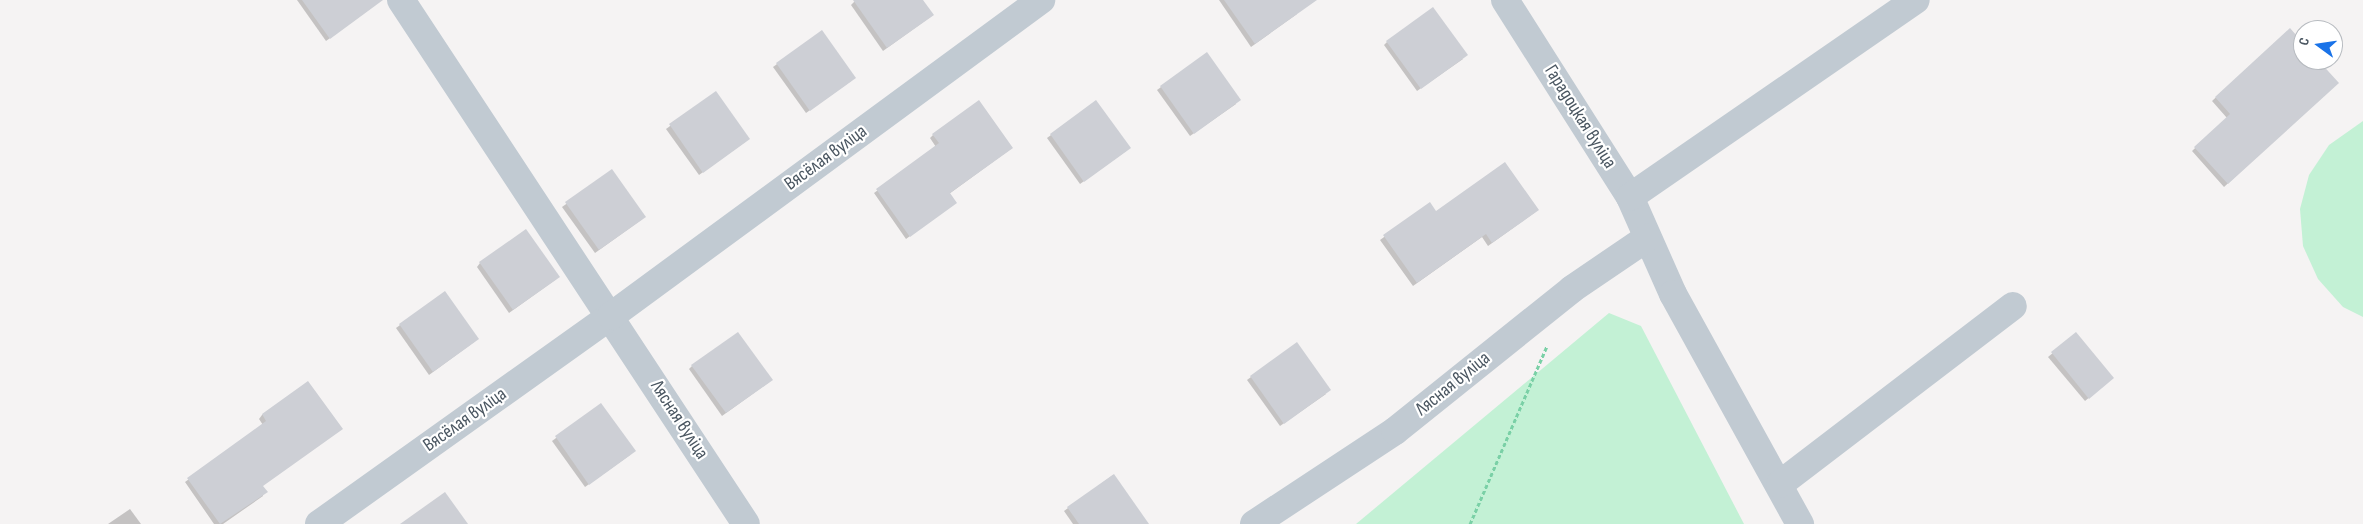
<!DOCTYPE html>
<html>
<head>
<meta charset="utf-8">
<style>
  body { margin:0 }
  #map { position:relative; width:2363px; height:524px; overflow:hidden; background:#f5f3f3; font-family:"Sofia Sans Condensed",sans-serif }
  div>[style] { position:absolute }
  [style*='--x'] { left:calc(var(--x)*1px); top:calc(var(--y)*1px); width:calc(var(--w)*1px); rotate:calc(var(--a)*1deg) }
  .green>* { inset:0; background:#c3f1d5 }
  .shadow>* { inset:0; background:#0003 }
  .building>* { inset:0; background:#cdcfd5 }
  .path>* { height:3px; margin-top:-1.5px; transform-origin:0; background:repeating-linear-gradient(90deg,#7ad0a6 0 4px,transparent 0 6.5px) }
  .minor>* { height:28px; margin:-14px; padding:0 14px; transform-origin:14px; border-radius:14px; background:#c1cad2 }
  span { translate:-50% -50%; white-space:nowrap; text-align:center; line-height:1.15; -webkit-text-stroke:4.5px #fff; paint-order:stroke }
  .street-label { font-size:19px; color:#4a5661 }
  .north { position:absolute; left:2293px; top:20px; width:50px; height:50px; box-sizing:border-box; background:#fff; border:1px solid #b7bbc0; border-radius:50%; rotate:284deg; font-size:14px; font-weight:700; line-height:20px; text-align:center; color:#4a5661 }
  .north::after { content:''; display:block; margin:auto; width:18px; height:22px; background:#1a73e8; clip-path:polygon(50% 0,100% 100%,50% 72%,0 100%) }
</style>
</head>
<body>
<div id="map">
  <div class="green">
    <i style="clip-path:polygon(2363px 121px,2363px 317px,2343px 307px,2318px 279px,2303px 246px,2300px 209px,2309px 175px,2329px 145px)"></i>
    <i style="clip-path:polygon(1609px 313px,1641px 326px,1744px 524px,1356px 524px)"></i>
  </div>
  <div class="shadow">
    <i style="clip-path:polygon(297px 0,371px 0,371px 8px,326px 41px)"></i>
    <i style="clip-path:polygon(856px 0,922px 0,933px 15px,883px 51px,851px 5px)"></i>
    <i style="clip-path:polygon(1219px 0,1293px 0,1297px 14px,1251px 47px)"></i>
    <i style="clip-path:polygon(2289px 30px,2303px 45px,2303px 60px,2317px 60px,2337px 83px,2224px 187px,2192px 151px,2227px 118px,2212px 101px)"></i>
    <i style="clip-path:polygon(822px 31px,851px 81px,806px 113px,773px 67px)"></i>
    <i style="clip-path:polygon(1387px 42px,1463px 59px,1417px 91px,1384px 45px)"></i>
    <i style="clip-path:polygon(1206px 54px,1236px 104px,1190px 136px,1157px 90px)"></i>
    <i style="clip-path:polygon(715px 93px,745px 142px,699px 175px,666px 129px)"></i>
    <i style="clip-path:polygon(933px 135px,1012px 148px,949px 194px,955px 203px,906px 239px,874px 193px,936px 147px,930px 138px)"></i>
    <i style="clip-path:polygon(1051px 135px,1126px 151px,1080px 184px,1047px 138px)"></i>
    <i style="clip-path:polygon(612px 171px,641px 220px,595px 253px,562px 207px)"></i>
    <i style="clip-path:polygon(1429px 204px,1436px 213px,1534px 213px,1488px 246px,1482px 237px,1413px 286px,1380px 240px)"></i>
    <i style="clip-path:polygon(480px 263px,555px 280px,509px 313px,477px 267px)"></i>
    <i style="clip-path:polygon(445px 292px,474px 342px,429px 375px,396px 328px)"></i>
    <i style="clip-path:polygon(2076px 334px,2109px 381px,2085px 401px,2048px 357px)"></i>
    <i style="clip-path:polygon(692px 366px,768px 383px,722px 416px,689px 369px)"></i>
    <i style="clip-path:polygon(1251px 377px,1326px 394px,1280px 426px,1247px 380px)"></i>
    <i style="clip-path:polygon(308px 383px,262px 486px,263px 496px,223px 524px,214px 524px,185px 482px,263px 425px,259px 419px,262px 415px)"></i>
    <i style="clip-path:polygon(601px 405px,630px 455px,585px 487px,552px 441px)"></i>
    <i style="clip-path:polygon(1113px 475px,1144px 524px,1073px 524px,1064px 511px)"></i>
    <i style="clip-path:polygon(130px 509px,141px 524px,108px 524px)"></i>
  </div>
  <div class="building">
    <i style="clip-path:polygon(302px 0,383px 0,330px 39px)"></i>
    <i style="clip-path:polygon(853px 0,923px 0,934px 15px,887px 48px)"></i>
    <i style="clip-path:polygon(1224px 0,1317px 0,1255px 44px)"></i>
    <i style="clip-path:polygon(1433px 7px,1468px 55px,1421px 89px,1386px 41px)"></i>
    <i style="clip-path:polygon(2290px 28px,2303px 43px,2303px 60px,2318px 60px,2339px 83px,2228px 184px,2194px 147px,2230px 114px,2215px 97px)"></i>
    <i style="clip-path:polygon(822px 30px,856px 78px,810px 111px,776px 63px)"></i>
    <i style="clip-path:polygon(1207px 52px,1241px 100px,1194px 134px,1160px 86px)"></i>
    <i style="clip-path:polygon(716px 91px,750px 139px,703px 173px,669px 124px)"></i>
    <i style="clip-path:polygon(979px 100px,1013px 148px,950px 193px,957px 203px,910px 237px,876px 189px,939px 143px,932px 134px)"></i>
    <i style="clip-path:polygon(1096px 100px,1131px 148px,1084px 182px,1050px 134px)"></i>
    <i style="clip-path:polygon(1505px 162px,1539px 210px,1492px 243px,1486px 234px,1417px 283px,1383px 235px,1430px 202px,1436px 211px)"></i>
    <i style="clip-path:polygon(612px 169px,646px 217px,599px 250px,565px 202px)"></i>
    <i style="clip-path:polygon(526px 229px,560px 277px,513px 310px,479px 262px)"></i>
    <i style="clip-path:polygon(445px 291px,479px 339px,433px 372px,399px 324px)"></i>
    <i style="clip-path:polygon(738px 332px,773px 380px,726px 413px,691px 365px)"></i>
    <i style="clip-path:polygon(2076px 332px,2114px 378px,2089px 399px,2051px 352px)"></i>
    <i style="clip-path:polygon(1297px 342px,1331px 390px,1284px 424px,1250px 376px)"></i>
    <i style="clip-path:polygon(308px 381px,343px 429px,263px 486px,268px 492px,220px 524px,187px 478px,266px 421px,262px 414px)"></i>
    <i style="clip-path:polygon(601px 403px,636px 451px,589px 485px,555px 436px)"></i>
    <i style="clip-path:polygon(1114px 474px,1149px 524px,1079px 524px,1067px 507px)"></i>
    <i style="clip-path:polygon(445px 492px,468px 524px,400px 524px)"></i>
  </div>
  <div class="path">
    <i style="--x:1470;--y:524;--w:194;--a:-66.6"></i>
  </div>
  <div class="minor">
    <i style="--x:401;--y:0;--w:627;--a:56.64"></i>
    <i style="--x:1505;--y:0;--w:233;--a:57.6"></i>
    <i style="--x:1630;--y:197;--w:106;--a:66.1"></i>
    <i style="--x:1673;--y:294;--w:263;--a:61.1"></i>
    <i style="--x:1630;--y:197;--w:347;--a:-34.6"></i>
    <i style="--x:1780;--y:484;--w:293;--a:-37.4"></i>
    <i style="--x:319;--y:524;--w:359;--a:-35.5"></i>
    <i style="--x:611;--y:316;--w:534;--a:-36.31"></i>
    <i style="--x:1254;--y:524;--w:169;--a:-33.4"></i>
    <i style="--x:1395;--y:431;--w:227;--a:-38.7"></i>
    <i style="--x:1572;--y:289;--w:91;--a:-34.2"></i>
  </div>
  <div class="street-label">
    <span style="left:1580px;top:117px;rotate:58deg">Гарадоцкая вуліца</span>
    <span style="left:826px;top:158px;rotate:-36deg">Вясёлая вуліца</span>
    <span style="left:1453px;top:384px;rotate:-39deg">Лясная вуліца</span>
    <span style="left:465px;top:420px;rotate:-35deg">Вясёлая вуліца</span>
    <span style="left:679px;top:420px;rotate:57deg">Лясная вуліца</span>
  </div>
  <div class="north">С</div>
</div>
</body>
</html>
